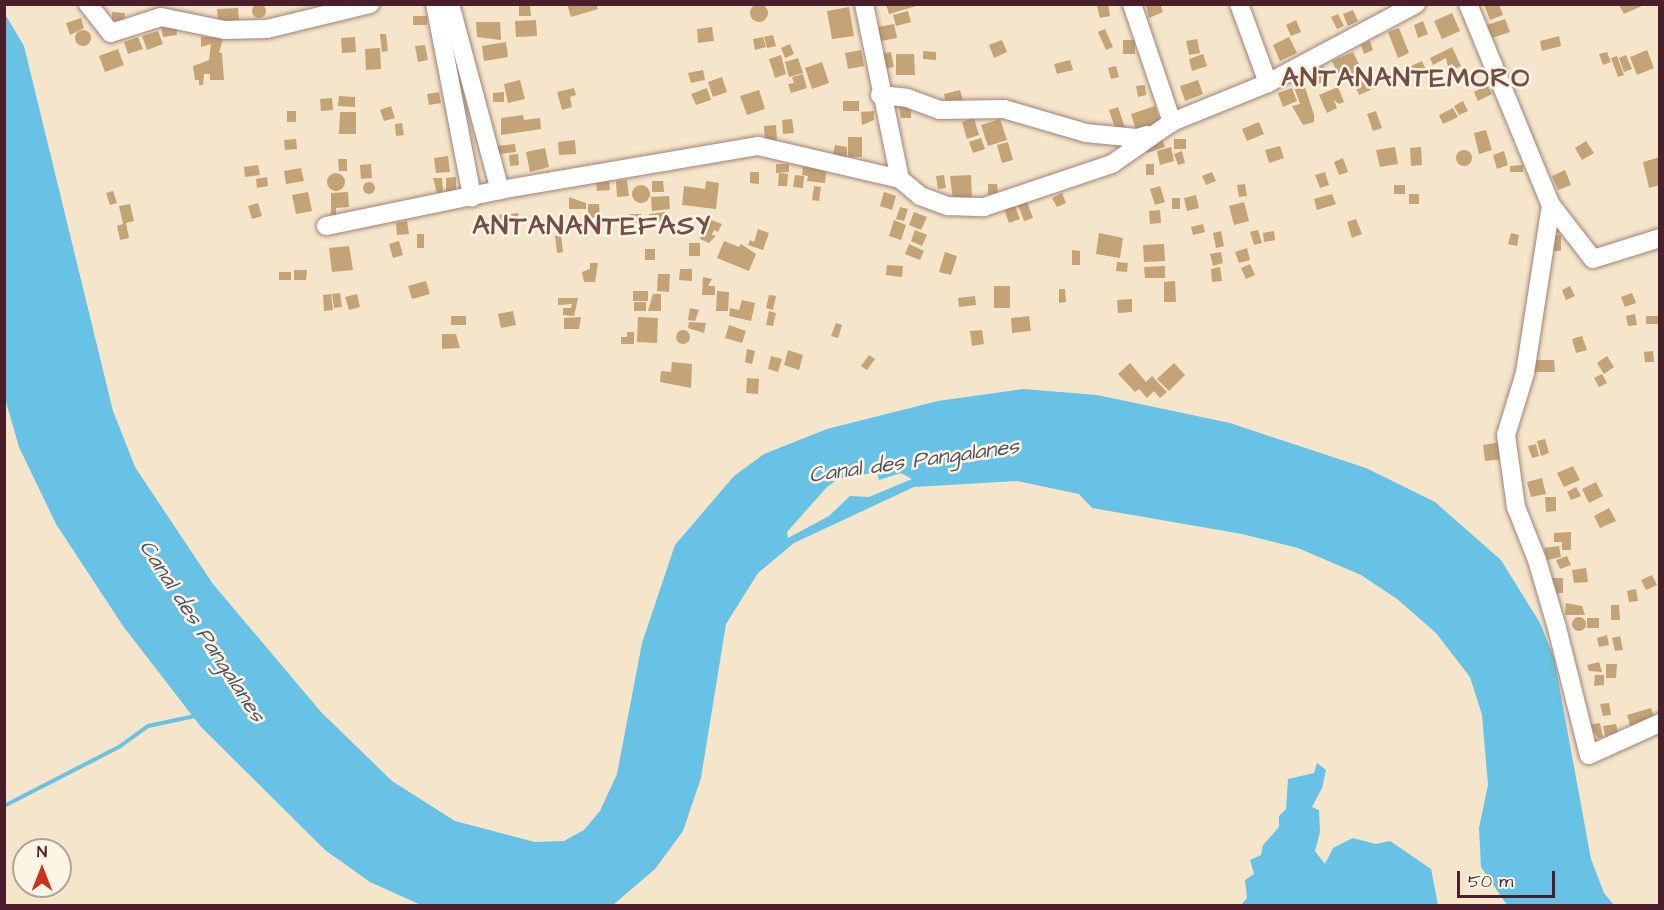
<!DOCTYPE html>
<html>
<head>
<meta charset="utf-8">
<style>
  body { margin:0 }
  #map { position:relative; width:1664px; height:910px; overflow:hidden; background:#f5e5ca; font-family:"Architects Daughter",sans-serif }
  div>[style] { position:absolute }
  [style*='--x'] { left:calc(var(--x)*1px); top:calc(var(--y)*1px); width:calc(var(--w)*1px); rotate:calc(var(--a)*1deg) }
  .water>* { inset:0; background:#67c2e5 }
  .stream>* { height:4px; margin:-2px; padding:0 2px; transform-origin:2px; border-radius:2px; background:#67c2e5 }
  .building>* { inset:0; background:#c4a376 }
  .round { border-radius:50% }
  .roads { filter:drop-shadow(0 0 2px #a0827a) drop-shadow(0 0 2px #a0827a) }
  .minor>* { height:18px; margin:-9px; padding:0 9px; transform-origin:9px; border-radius:9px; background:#fff }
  span { translate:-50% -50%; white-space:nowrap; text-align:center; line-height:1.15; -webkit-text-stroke:5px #fcf5e5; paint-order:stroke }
  .water-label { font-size:22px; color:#535063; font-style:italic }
  .district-label { font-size:27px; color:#754d45; font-weight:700; letter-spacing:1.5px }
  .frame { position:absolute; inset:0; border:6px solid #4a1f2b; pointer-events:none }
  .north { position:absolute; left:12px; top:838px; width:60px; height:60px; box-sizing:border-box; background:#fcf5e5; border:2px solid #b59f9b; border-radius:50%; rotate:0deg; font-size:16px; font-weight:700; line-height:24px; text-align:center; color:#4a1f2b }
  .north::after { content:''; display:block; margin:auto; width:21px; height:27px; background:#c8321e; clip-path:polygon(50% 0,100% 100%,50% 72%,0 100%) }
  .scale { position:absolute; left:1457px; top:871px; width:98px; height:27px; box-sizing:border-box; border:3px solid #4a1f2b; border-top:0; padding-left:8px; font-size:18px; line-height:21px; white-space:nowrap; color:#4a1f2b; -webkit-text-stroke:4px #fcf5e5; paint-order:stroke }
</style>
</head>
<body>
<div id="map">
  <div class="water">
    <i style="clip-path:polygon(evenodd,5px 14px,24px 46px,113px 411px,135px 467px,213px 584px,321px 712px,392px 781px,455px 821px,535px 842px,564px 841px,584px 830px,600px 811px,617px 774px,642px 643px,675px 545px,734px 476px,764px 454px,827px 429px,938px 401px,1023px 389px,1097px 395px,1230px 423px,1366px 468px,1435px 502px,1501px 560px,1540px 623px,1554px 658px,1591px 859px,1604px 893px,1614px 905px,1507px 905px,1481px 867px,1479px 828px,1488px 785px,1482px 715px,1470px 677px,1436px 633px,1397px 599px,1361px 575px,1298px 548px,1242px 534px,1092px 508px,1079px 494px,1017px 481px,914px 487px,794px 543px,758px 573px,726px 624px,701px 778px,683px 831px,655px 869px,613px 905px,421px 905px,370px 882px,325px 850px,201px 727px,123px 626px,56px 524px,19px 447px,4px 395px,5px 14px,877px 472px,879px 480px,901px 473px,912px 479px,869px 497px,850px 496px,829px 516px,788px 538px,787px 532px,827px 487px,838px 479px,877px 472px)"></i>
    <i style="clip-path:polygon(1317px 763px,1326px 770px,1322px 788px,1312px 807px,1319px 810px,1320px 832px,1315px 851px,1325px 864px,1333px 848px,1353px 838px,1376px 844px,1390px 841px,1431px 869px,1438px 905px,1241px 905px,1247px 898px,1245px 880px,1254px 874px,1250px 860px,1261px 855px,1263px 845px,1279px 827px,1279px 816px,1286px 809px,1288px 779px,1314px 773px)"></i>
  </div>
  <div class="stream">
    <i style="--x:4;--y:806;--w:129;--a:-27.2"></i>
    <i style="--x:119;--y:747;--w:36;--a:-36"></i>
    <i style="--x:148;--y:726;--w:48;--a:-12"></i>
  </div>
  <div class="building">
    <i style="clip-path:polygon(567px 4px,596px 4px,598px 9px,571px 17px)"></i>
    <i style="clip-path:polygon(886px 4px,916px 4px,916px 6px,889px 14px)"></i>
    <i style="clip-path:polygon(1103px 4px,1108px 4px,1110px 16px,1100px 18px,1097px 6px)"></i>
    <i style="clip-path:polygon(1146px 4px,1160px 4px,1163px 12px,1149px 18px)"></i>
    <i style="clip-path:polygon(1484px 4px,1499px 4px,1503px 15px,1490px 20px)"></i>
    <i class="round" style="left:252px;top:4px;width:14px;height:14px"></i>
    <i class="round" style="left:750px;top:4px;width:18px;height:18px"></i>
    <i style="clip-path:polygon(1619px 5px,1644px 5px,1624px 14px)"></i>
    <i style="clip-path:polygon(519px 6px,530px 6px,531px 16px,519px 16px)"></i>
    <i style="clip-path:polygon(849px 7px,854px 36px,832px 39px,827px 11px)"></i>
    <i style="clip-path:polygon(238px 8px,239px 20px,218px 21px,217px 9px)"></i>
    <i style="clip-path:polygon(1353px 10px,1358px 21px,1348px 26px,1343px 14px)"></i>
    <i style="clip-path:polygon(908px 11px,911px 22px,896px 26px,893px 15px)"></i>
    <i style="clip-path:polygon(112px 12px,125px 13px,124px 21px,112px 21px)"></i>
    <i style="clip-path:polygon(1452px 13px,1460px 31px,1442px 39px,1434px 21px)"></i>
    <i style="clip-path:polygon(1338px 14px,1344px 26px,1337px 29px,1331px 17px)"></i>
    <i style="clip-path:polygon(413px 16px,427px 16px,427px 25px,413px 25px)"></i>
    <i style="clip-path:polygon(81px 18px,84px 28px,70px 35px,66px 23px)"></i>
    <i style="clip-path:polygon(1505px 19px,1510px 32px,1492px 38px,1487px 25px)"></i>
    <i style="clip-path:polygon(536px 20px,537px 36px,516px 37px,515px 21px)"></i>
    <i style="clip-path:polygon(1296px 20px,1301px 32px,1291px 36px,1286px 25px)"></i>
    <i style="clip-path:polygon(1423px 21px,1428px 34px,1418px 38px,1414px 25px)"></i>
    <i style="clip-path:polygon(476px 22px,500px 22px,501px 40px,477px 37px)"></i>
    <i style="clip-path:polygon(894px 24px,897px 38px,881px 41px,878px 27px)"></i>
    <i style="clip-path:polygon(176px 25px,177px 35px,163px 37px,161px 27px)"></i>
    <i style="clip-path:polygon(712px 27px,714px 41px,698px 43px,697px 29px)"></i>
    <i style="clip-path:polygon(1399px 28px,1409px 53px,1398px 58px,1388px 32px)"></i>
    <i style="clip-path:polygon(1105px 29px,1113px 47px,1106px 50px,1098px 32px)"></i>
    <i class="round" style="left:75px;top:30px;width:16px;height:16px"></i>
    <i style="clip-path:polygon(158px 31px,163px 44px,147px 50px,142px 36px)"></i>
    <i style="clip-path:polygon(380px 34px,386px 34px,388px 51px,382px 52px)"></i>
    <i style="clip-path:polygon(773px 35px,776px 46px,767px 48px,764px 37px)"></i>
    <i style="clip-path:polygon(201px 36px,223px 39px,219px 53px,222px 53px,224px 80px,210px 80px,210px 74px,204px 74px,203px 85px,199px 85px,199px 80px,195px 80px,193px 66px,209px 60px,211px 44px,201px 47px)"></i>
    <i style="clip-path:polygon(1559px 36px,1561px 46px,1542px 51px,1540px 41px)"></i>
    <i style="clip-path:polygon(138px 37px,143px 49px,128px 54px,124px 42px)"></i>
    <i style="clip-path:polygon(355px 37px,356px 52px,342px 53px,341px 38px)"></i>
    <i style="clip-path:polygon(763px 37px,766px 47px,755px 50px,753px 39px)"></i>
    <i style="clip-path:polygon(1289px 37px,1297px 53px,1280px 61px,1273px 45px)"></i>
    <i style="clip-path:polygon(1197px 39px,1200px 53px,1189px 55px,1186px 41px)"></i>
    <i style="clip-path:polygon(1002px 40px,1007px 52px,994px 58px,989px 45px)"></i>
    <i style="clip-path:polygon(1123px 40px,1135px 40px,1135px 54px,1123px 54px)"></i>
    <i style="clip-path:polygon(1370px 41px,1373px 50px,1364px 54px,1361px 45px)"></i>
    <i style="clip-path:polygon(506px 42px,508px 57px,484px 61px,482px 46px)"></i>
    <i style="clip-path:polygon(790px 44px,794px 54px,785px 58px,781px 48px)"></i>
    <i style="clip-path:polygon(425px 45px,428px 60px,418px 62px,415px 46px)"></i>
    <i style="clip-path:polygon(1452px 47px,1461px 66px,1449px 72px,1446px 58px,1433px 65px,1430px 58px)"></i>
    <i style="clip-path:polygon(380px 48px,381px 69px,366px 70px,365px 49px)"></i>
    <i style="clip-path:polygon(118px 49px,124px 65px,105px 72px,99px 56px)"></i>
    <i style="clip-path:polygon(861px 50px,864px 66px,848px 69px,845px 53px)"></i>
    <i style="clip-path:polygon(1647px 50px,1654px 68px,1637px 75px,1630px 57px)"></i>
    <i style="clip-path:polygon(923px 51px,936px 52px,936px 60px,923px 59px)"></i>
    <i style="clip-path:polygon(891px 52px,894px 67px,882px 69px,879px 54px)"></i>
    <i style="clip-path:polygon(1353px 52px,1363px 72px,1341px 81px,1332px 61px)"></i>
    <i style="clip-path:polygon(1607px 52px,1611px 62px,1603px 65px,1599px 54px)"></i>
    <i style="clip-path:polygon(896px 54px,914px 54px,915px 75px,896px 75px)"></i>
    <i style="clip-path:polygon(1203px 54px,1207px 66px,1192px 71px,1189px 59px)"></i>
    <i style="clip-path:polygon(781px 55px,786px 74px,775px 78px,769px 59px)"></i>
    <i style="clip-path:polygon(1626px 55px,1632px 69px,1624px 72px,1619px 58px)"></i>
    <i style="clip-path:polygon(1617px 56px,1624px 75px,1618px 77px,1611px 58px)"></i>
    <i style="clip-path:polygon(798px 58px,803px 73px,789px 77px,785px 62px)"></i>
    <i style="clip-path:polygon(1070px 60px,1073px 70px,1057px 74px,1054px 64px)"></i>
    <i style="clip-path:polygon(1422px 61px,1425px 68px,1412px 73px,1409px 67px)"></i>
    <i style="clip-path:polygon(822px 62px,829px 83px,812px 89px,805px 68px)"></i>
    <i style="clip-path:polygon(1116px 66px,1119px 77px,1111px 79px,1108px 68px)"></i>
    <i style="clip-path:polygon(1323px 66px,1329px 79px,1312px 87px,1306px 74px)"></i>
    <i style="clip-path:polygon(1464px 68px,1472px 82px,1465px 85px,1458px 72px)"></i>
    <i style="clip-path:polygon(703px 70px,705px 80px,691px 83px,688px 73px)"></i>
    <i style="clip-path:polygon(1370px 72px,1377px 87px,1359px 95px,1352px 79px)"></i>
    <i style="clip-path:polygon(803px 74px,807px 88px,791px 93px,788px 84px,794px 83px,792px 77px)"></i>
    <i style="clip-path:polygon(722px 77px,727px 92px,713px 97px,708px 82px)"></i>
    <i style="clip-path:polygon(520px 80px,525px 99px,508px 103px,504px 84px)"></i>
    <i style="clip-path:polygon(1198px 80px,1203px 94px,1185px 101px,1180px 86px)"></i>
    <i style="clip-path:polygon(1303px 81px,1314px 115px,1314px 122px,1303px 125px,1292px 106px,1300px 104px,1293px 84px)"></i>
    <i style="clip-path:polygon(1145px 85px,1146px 95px,1138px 97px,1136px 86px)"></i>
    <i style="clip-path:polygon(1487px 85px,1492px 94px,1478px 101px,1474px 92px)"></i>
    <i style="clip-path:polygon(1338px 87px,1344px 102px,1339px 104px,1334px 100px,1337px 108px,1327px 113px,1319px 95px)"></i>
    <i style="clip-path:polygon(574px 88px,576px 95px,570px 97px,572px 107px,562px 110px,557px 92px)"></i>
    <i style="clip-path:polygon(707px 88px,711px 100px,696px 105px,691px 94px)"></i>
    <i style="clip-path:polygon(1292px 88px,1297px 101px,1283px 107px,1278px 93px)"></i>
    <i style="clip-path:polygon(759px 90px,765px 109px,747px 115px,740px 96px)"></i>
    <i style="clip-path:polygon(960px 90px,963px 100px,946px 104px,944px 94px)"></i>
    <i style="clip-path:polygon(439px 92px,441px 103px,429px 105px,427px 94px)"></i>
    <i style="clip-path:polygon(504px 92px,504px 102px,493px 102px,493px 93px)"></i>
    <i style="clip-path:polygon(339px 96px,355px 97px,355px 107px,338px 106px)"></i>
    <i style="clip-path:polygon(332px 98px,333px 110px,321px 111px,320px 99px)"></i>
    <i style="clip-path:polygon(843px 101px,859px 101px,859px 111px,843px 111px)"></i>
    <i style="clip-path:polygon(898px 101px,911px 102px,911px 118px,901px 118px)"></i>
    <i style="clip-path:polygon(1463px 101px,1468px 111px,1459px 115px,1454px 106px)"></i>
    <i style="clip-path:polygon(391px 106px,395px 118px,384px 121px,380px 110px)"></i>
    <i style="clip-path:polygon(1155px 106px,1160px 122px,1136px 130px,1131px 114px)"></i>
    <i style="clip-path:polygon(1118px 107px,1126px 131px,1117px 134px,1109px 110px)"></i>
    <i style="clip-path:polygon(1453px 108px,1458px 117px,1443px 124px,1439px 115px)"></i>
    <i style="clip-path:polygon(287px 111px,296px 111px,296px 122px,287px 122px)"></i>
    <i style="clip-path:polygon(874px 111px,874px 120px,862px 125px,861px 112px)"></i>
    <i style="clip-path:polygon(1376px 111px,1382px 128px,1373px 131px,1367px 114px)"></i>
    <i style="clip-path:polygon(340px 112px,356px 112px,356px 134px,339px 134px)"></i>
    <i style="clip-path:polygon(523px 115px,524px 120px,540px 118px,541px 129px,501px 135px,501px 118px)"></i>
    <i style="clip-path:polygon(974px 118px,979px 135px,967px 139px,962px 122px)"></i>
    <i style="clip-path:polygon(792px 119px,794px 133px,783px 134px,782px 120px)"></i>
    <i style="clip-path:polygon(1000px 119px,1007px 140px,988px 146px,981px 125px)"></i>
    <i style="clip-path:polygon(1259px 122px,1264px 134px,1247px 141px,1242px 129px)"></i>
    <i style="clip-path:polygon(402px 123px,404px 135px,396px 136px,395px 124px)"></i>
    <i style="clip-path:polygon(776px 125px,777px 141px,765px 142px,764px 126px)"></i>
    <i style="clip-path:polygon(1486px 130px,1492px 150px,1479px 154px,1474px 133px)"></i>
    <i style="clip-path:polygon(1161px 136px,1165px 147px,1147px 153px,1144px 144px)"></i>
    <i style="clip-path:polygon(848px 137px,862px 137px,862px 157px,848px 157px)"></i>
    <i style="clip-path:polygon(981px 138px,985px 149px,973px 153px,969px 142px)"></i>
    <i style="clip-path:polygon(296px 139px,297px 149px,285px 150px,284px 140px)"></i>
    <i style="clip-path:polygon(1174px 139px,1186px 139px,1186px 149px,1174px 149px)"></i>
    <i style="clip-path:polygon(575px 140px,576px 154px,559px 155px,558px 142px)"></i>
    <i style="clip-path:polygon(1586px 141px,1594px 153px,1582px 160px,1575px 148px)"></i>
    <i style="clip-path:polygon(1008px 142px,1013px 160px,1002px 163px,997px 145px)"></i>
    <i style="clip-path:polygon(515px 144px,516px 152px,498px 154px,497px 146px)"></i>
    <i style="clip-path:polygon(835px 145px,847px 147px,847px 157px,833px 154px)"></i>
    <i style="clip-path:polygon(1280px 146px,1284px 158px,1269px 163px,1265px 150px)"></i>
    <i style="clip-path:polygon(1171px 147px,1174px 161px,1160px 165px,1157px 151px)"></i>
    <i style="clip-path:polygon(1395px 147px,1398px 164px,1380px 167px,1376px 150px)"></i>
    <i style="clip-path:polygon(1421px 147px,1422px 165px,1411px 166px,1410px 148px)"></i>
    <i style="clip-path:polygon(545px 148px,549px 167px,530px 172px,526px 152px)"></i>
    <i class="round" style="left:1456px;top:150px;width:16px;height:16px"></i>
    <i style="clip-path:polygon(1182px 151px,1185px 163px,1178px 165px,1174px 154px)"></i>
    <i style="clip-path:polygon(1504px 151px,1508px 165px,1497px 169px,1493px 155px)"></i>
    <i style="clip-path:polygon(518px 154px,519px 165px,510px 166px,509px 155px)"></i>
    <i style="clip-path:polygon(448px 156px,450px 172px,436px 173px,434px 158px)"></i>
    <i style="clip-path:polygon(1660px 157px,1660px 185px,1649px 188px,1643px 162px)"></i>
    <i style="clip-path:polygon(1343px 158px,1348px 172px,1339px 175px,1334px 162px)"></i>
    <i style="clip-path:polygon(338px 159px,347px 159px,347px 171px,339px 171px)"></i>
    <i style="clip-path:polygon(804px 162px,827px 165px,825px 183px,807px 181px,808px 176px,802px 175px)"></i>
    <i style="clip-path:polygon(371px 164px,372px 178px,361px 179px,360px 165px)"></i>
    <i style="clip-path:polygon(776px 164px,789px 164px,789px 172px,776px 173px)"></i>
    <i style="clip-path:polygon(1146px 164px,1154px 164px,1154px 175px,1146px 175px)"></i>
    <i style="clip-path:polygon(258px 165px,260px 175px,245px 177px,244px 167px)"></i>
    <i style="clip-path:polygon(1523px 165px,1523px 172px,1510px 172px,1510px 166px)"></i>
    <i style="clip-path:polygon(301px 168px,304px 181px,286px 184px,284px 171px)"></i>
    <i style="clip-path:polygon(1565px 170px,1571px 185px,1558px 190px,1552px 176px)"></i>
    <i style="clip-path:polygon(750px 172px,759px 172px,759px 184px,750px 183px)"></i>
    <i style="clip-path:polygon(1212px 172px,1216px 181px,1206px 185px,1202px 176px)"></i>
    <i style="clip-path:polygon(1325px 172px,1329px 185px,1320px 188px,1315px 175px)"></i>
    <i style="clip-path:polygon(779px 173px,788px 174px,787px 186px,778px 186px)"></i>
    <i class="round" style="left:327px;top:173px;width:18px;height:18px"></i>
    <i style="clip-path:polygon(795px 175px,804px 176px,803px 188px,793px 187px)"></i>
    <i style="clip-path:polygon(944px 175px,946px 188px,938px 189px,936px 176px)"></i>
    <i style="clip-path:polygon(971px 175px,972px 200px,953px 201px,950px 176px)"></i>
    <i style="clip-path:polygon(267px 177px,268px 186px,257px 188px,256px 179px)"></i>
    <i style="clip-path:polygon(456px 177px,456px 189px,458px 195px,446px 192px,446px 178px)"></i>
    <i style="clip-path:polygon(433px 178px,442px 178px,443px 192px,437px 193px)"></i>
    <i style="clip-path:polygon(627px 180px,629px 196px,617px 197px,616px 181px)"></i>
    <i style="clip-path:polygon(609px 181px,610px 190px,597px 191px,596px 182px)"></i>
    <i style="clip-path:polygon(652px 181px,663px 181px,664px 192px,652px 192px)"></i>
    <i style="clip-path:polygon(706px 181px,719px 183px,716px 209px,682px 205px,684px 186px,705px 189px)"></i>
    <i class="round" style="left:363px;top:182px;width:12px;height:12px"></i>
    <i style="clip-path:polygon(988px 184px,997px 184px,998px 194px,988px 194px)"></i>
    <i style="clip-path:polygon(1245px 184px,1247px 196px,1239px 197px,1237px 185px)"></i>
    <i style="clip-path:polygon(1394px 185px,1405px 185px,1405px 194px,1394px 194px)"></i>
    <i class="round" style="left:632px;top:185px;width:18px;height:18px"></i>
    <i style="clip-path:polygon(814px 186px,821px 187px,819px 201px,812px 200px)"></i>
    <i style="clip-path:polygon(1160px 186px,1165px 202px,1155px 205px,1150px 189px)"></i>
    <i style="clip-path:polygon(113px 191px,117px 203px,110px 205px,106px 193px)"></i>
    <i style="clip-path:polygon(308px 192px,312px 211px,296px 214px,292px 195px)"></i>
    <i style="clip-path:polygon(348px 192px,349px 207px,336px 208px,336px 215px,331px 215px,331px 193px)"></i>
    <i style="clip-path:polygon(884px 192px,896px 196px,892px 210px,880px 206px)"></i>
    <i style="clip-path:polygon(1062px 193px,1066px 203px,1057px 207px,1052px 198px)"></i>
    <i style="clip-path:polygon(1332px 194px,1336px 204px,1317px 210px,1314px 199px)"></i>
    <i style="clip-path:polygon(1409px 194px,1419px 194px,1419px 204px,1409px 204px)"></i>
    <i style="clip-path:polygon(1196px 195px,1199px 208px,1187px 211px,1184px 198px)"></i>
    <i style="clip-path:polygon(669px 196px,670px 209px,652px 211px,651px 197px)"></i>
    <i style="clip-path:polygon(569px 197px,586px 203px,586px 209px,569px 209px)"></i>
    <i style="clip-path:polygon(1172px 198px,1180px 198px,1180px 209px,1172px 209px)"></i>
    <i style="clip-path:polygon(1027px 202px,1033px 218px,1024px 221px,1018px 205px)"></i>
    <i style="clip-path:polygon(1244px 202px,1249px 221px,1234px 225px,1229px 206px)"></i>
    <i style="clip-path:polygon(258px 203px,262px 216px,252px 219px,248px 206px)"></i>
    <i style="clip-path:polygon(1014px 203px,1020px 219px,1009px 223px,1003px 207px)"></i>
    <i style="clip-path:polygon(130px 204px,134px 221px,126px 223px,129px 238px,120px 240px,117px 226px,123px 224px,119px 206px)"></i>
    <i style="clip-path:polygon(588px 204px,599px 204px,600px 218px,588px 218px)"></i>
    <i style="clip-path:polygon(900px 207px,908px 209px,904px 221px,896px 219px)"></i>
    <i style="clip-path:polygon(1160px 210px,1161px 223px,1150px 224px,1149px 211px)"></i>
    <i style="clip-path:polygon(665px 212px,666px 221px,650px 223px,649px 214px)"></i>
    <i style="clip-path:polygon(914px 212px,927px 217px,921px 230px,909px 225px)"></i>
    <i style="clip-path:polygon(507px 213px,510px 224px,502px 226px,499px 215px)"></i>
    <i style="clip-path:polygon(518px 213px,520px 225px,513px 226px,511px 214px)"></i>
    <i style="clip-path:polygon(630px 214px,641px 214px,642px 223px,630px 224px)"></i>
    <i style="clip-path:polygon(709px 219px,722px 224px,718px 232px,714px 230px,712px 235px,716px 236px,709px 243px,700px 239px)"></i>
    <i style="clip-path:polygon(1356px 219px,1362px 234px,1352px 238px,1347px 222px)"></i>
    <i style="clip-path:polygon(894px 220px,906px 225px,901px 240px,889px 236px)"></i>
    <i style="clip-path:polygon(407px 221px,409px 234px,397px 235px,396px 223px)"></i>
    <i style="clip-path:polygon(1203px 224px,1205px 232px,1193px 235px,1191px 227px)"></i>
    <i style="clip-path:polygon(758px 229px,769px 233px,763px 250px,748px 245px,750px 240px,754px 242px)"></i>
    <i style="clip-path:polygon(915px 230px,927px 235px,922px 246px,911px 241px)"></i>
    <i style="clip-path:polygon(1258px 230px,1262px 243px,1254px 245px,1250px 232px)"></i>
    <i style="clip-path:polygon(1221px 231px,1224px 246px,1216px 248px,1213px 233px)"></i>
    <i style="clip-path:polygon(1274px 231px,1275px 240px,1264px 242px,1263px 233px)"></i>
    <i style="clip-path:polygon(1099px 233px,1123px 238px,1120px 258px,1096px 254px)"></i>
    <i style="clip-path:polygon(1511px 233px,1519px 235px,1517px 246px,1508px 244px)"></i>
    <i style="clip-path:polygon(417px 234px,424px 234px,424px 248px,417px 248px)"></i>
    <i style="clip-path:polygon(561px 235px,563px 252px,557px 253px,555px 236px)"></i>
    <i style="clip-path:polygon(1551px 235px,1561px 235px,1561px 251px,1551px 251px)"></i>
    <i style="clip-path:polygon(399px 241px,403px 255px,393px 258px,389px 244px)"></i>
    <i style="clip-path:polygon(724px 241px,739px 247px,741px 244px,756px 254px,749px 271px,717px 258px)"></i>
    <i style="clip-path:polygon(689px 243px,700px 243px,700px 256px,689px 256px)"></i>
    <i style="clip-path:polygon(909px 244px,924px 251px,920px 260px,905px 254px)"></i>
    <i style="clip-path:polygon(1164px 244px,1165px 261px,1144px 262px,1143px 245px)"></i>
    <i style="clip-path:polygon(349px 246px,353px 270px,332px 272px,329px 248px)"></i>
    <i style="clip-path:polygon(1247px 248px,1250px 260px,1239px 263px,1235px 252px)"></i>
    <i style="clip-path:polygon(645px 249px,655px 249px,655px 260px,645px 260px)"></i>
    <i style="clip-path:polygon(1072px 250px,1080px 251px,1080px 265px,1072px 265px)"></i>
    <i style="clip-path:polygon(945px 252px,957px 256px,951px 275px,939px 272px)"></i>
    <i style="clip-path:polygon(1221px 252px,1223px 263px,1213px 266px,1210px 254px)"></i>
    <i style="clip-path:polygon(1117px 262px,1128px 263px,1127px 272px,1116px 271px)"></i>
    <i style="clip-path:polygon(590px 263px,598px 263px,595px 282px,584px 282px,582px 272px,590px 269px)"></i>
    <i style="clip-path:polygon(1250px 264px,1255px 275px,1246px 279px,1241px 268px)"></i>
    <i style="clip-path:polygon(887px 265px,903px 266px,902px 277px,886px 275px)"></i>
    <i style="clip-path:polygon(1165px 266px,1165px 278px,1145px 278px,1144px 267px)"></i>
    <i style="clip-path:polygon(1220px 267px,1222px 281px,1212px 282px,1211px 269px)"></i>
    <i style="clip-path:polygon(680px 269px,692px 269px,692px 281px,679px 280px)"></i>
    <i style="clip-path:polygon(294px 270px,307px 270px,306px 280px,294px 280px)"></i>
    <i style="clip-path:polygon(279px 272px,291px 272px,291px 280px,279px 280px)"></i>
    <i style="clip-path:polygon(658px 274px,670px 274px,669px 292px,657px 291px)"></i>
    <i style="clip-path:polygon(703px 277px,712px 279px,708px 286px,715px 286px,715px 295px,702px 295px)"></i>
    <i style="clip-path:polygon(426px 281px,430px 294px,412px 299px,408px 286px)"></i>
    <i style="clip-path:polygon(1175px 281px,1176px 302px,1164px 302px,1164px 282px)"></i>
    <i style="clip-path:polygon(994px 286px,1010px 286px,1010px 308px,994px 308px)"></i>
    <i style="clip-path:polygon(1570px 286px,1575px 296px,1566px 300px,1562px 290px)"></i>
    <i style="clip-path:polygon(1059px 289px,1065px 289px,1066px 302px,1059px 303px)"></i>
    <i style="clip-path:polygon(633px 291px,648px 291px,648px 301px,633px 301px)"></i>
    <i style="clip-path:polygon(717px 291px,729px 292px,728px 311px,716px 311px)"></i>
    <i style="clip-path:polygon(340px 293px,342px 307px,334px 308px,332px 294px)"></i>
    <i style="clip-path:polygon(1632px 293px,1636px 303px,1625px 307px,1621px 297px)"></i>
    <i style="clip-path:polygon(331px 294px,333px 310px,324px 311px,323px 295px)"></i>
    <i style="clip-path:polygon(357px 294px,360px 307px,349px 310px,345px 297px)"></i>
    <i style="clip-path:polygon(653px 294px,661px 294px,661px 311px,648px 311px)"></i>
    <i style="clip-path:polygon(769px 295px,776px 296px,773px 310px,766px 308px)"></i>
    <i style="clip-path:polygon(975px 296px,976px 305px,959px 307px,958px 298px)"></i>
    <i style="clip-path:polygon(558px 298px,578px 298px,574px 316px,563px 315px,563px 308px,571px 308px,572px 304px,558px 305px)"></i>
    <i style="clip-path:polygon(1132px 299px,1132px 312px,1118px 313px,1117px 300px)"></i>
    <i style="clip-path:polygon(742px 300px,755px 303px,751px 321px,729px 316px,730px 308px,739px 310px)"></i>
    <i style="clip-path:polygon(634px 302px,646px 302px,646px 311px,634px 311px)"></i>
    <i style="clip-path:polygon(690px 308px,699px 310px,695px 321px,688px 320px)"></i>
    <i style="clip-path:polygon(513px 311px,516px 325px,501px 328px,498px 314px)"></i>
    <i style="clip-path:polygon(769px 311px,776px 313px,773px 326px,766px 325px)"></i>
    <i style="clip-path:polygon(1635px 314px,1637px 325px,1628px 326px,1626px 316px)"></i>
    <i style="clip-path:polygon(451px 316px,466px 316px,466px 325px,451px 325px)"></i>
    <i style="clip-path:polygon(1029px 316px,1031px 331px,1012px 333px,1011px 318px)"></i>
    <i style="clip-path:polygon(1646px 316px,1658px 316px,1658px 324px,1646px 324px)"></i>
    <i style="clip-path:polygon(581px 317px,579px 329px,564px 329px,564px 318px)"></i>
    <i style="clip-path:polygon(638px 317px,658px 318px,657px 343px,637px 342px)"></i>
    <i style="clip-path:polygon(689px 322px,706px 323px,704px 333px,688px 328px)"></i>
    <i style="clip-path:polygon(836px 323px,842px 325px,838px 338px,831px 336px)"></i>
    <i style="clip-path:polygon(729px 325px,746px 331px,742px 343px,725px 338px)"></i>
    <i class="round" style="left:676px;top:330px;width:14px;height:14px"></i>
    <i style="clip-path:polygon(982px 330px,984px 344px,972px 346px,970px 331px)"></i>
    <i style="clip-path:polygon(627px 332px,634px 332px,634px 344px,621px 344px,621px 337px,627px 337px)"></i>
    <i style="clip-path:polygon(442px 334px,456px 334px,460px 348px,442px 349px)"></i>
    <i style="clip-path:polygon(1582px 336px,1587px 350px,1576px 353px,1572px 339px)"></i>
    <i style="clip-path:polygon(747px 349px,755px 351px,752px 364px,745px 362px)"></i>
    <i style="clip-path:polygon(788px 350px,803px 355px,799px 370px,784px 365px)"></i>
    <i style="clip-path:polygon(1653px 351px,1654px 362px,1645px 362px,1644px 352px)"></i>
    <i style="clip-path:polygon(869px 355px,875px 359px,867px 370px,861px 366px)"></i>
    <i style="clip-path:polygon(771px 356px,782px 359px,778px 372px,768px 369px)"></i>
    <i style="clip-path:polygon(1607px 356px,1614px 367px,1604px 374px,1597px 363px)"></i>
    <i style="clip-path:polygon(1532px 360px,1554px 360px,1555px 372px,1532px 372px)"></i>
    <i style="clip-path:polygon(672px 362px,692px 364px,691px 388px,660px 382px,661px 371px,671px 372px)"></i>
    <i style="clip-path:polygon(1130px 363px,1146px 382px,1152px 376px,1167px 392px,1160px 398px,1154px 391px,1147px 398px,1139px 389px,1135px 392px,1118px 374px)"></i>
    <i style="clip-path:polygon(1174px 363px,1185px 375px,1169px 391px,1157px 379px)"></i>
    <i style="clip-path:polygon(1602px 374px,1607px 383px,1599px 387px,1594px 378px)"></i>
    <i style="clip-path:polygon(747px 378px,759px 379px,758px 394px,746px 393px)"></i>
    <i style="clip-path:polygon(1545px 439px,1549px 453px,1541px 456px,1537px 441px)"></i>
    <i style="clip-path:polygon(1501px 442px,1503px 459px,1485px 461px,1483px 445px)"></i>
    <i style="clip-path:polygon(1536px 444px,1539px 456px,1532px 458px,1528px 446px)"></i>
    <i style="clip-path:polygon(1573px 466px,1580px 480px,1564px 487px,1557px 473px)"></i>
    <i style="clip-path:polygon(1542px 478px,1546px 494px,1531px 497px,1527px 482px)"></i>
    <i style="clip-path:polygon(1596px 482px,1603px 496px,1589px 503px,1582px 489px)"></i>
    <i style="clip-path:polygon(1576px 487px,1581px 496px,1571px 500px,1567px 492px)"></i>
    <i style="clip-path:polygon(1545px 497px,1556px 497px,1556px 511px,1546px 512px)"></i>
    <i style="clip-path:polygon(1609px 508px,1616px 521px,1600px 528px,1594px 516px)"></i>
    <i style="clip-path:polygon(1571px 532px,1571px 550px,1562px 550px,1562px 542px,1554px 542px,1554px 533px)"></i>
    <i style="clip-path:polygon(1559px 546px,1561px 557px,1547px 560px,1544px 548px)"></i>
    <i style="clip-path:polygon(1567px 556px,1571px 565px,1560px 569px,1556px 560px)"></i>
    <i style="clip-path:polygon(1586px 568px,1588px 582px,1574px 583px,1572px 570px)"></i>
    <i style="clip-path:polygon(1652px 575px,1657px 585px,1646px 590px,1641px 580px)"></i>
    <i style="clip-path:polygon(1552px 578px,1563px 578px,1563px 593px,1552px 593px)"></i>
    <i style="clip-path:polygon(1636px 589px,1638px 601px,1629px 602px,1627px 591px)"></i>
    <i style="clip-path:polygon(1566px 603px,1582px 606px,1585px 615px,1565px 615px)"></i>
    <i style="clip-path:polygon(1611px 605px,1619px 605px,1620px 620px,1611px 620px)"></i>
    <i class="round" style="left:1572px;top:617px;width:14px;height:14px"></i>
    <i style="clip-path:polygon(1587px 618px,1599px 618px,1599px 628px,1587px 628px)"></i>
    <i style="clip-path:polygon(1607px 635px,1609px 645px,1599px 647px,1597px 638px)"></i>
    <i style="clip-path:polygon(1620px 636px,1623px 650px,1615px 651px,1612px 638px)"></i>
    <i style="clip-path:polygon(1599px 662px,1602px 672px,1589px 671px,1587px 665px)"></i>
    <i style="clip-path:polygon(1606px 664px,1617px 664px,1616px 678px,1606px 678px)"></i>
    <i style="clip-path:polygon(1595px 675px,1604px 675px,1604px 685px,1594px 686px)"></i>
    <i style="clip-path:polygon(1609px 703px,1611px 715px,1603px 716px,1600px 704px)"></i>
    <i style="clip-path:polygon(1651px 708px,1655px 721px,1631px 728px,1627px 715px)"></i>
    <i style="clip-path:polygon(1600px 723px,1603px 737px,1598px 738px,1588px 725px)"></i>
    <i style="clip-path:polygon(1616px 724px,1618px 733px,1605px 736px,1603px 726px)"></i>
  </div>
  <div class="roads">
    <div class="minor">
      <i style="--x:88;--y:4;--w:37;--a:52"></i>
      <i style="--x:111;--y:33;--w:52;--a:-17.7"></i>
      <i style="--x:161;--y:17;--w:65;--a:11.5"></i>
      <i style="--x:225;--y:30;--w:42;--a:-1.4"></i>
      <i style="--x:267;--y:29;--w:106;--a:-13.6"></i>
      <i style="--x:435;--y:4;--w:197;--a:79.1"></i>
      <i style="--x:450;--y:4;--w:193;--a:75"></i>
      <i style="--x:864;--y:4;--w:179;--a:78.4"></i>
      <i style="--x:1132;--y:4;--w:125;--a:71.3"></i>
      <i style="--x:1239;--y:4;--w:84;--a:69.8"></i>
      <i style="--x:1468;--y:4;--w:217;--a:67.6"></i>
      <i style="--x:1551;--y:205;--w:68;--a:52.1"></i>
      <i style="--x:1593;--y:259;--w:70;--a:-17.4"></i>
      <i style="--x:880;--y:95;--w:27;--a:6"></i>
      <i style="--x:907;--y:98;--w:35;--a:20"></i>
      <i style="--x:940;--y:110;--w:64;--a:-0.9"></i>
      <i style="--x:1004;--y:109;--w:85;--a:16.3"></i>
      <i style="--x:1086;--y:133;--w:51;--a:5.6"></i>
      <i style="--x:1137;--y:138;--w:10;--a:-17"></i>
      <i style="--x:1551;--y:205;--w:170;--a:98.8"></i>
      <i style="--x:1525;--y:373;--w:65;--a:107"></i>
      <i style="--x:1506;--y:435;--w:73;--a:82.1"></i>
      <i style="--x:1516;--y:507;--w:57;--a:68.4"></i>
      <i style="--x:1537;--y:560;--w:71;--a:73.6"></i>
      <i style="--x:1557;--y:628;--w:131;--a:75.9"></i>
      <i style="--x:1589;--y:755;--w:78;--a:-24.3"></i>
      <i style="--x:326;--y:226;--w:178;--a:-11.7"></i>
      <i style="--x:500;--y:190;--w:262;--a:-9.7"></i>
      <i style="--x:758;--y:146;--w:146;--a:13.1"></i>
      <i style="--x:900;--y:179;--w:26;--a:40"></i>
      <i style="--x:920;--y:196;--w:30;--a:20"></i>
      <i style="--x:948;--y:206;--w:36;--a:2"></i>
      <i style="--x:984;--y:207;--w:135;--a:-18.6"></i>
      <i style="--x:1112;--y:164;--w:73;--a:-35"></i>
      <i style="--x:1172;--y:122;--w:104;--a:-22.1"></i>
      <i style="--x:1268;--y:83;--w:168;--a:-28.1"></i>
    </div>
  </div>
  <div class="water-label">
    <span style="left:914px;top:461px;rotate:-8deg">Canal des Pangalanes</span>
    <span style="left:202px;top:631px;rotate:57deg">Canal des Pangalanes</span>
  </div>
  <div class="district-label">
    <span style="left:1406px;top:79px">ANTANANTEMORO</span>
    <span style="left:592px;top:227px">ANTANANTEFASY</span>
  </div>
  <div class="frame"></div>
  <div class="north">N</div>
  <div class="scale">50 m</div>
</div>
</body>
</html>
